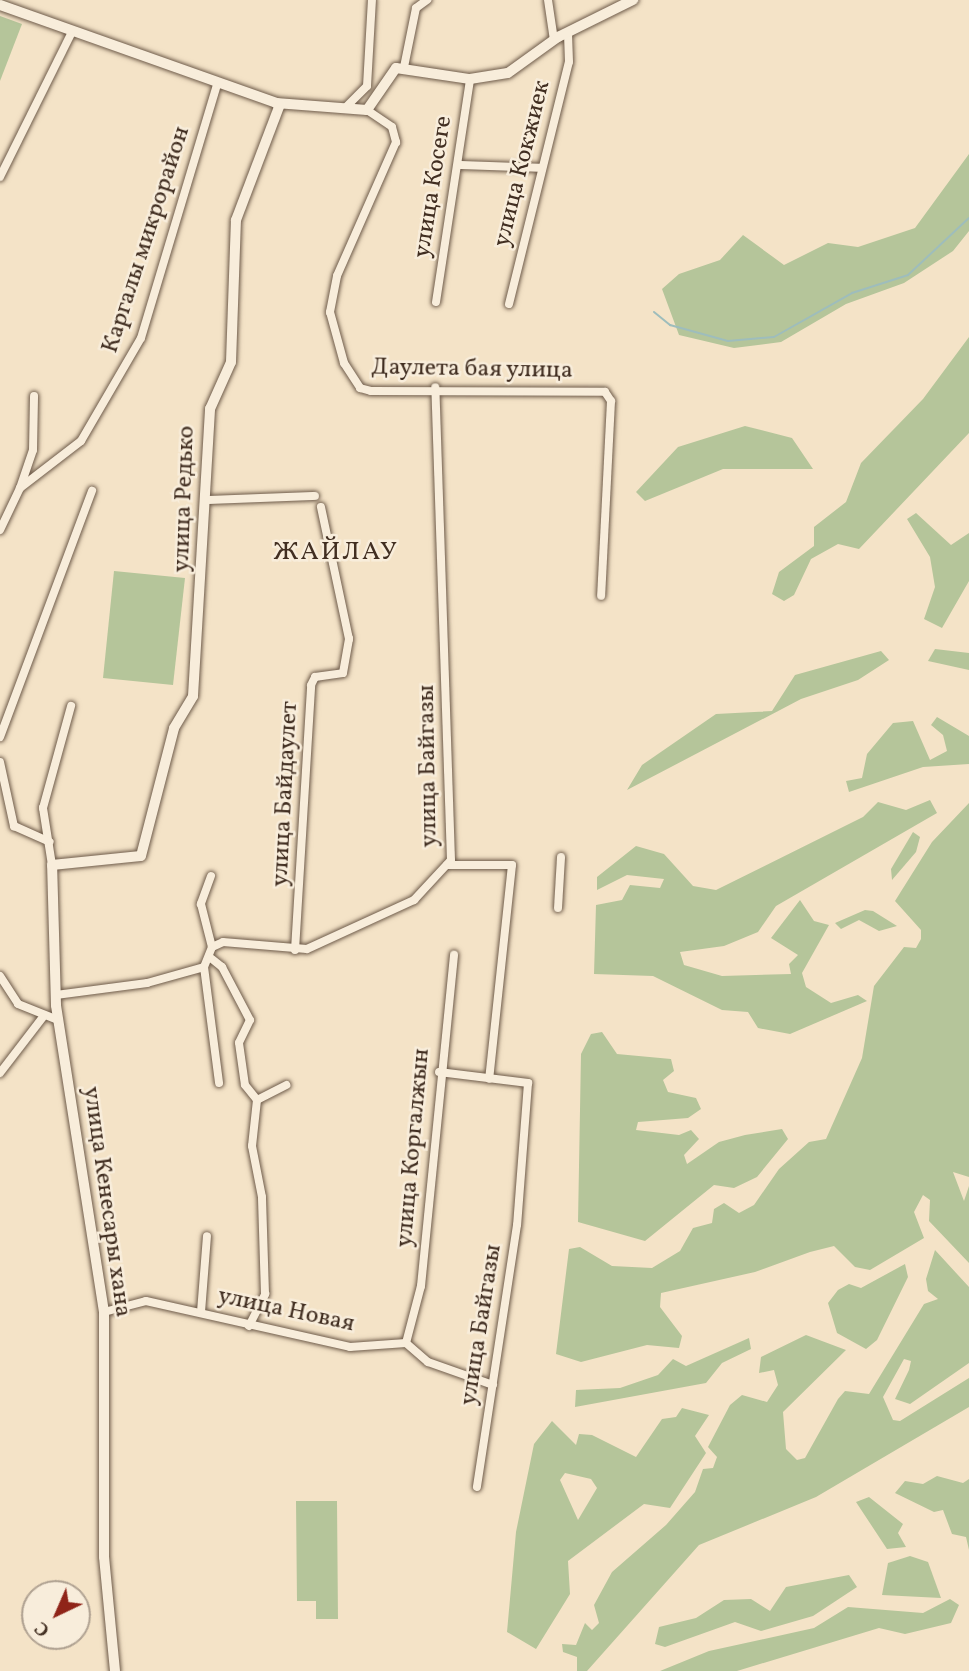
<!DOCTYPE html>
<html>
<head>
<meta charset="utf-8">
<style>
  body { margin:0 }
  #map { position:relative; width:969px; height:1671px; overflow:hidden; background:#f4e3c7; font-family:Vollkorn,serif }
  div>[style] { position:absolute }
  [style*='--x'] { left:calc(var(--x)*1px); top:calc(var(--y)*1px); width:calc(var(--w)*1px); rotate:calc(var(--a)*1deg) }
  .green>* { inset:0; background:#b5c59a }
  .stream>* { height:2px; margin:-1px; padding:0 1px; transform-origin:1px; border-radius:1px; background:#9ebdbc }
  .roads { filter:drop-shadow(0 0 2px #6e5b4a) drop-shadow(0 0 2px #6e5b4a) }
  .street>* { height:8px; margin:-4px; padding:0 4px; transform-origin:4px; border-radius:4px; background:#f8eddb }
  .secondary>* { height:10px; margin:-5px; padding:0 5px; transform-origin:5px; border-radius:5px; background:#f8eddb }
  span { translate:-50% -50%; white-space:nowrap; text-align:center; line-height:1.15; -webkit-text-stroke:5px #f8eddb; paint-order:stroke }
  .street-label { font-size:24px; color:#412e21 }
  .neighbourhood-label { font-size:26px; color:#412e21; letter-spacing:2px }
  .north { position:absolute; left:21px; top:1580px; width:70px; height:70px; box-sizing:border-box; background:#f8eddb; border:2px solid #afa191; border-radius:50%; rotate:224deg; font-size:19px; font-weight:700; line-height:28px; text-align:center; color:#412e21 }
  .north::after { content:''; display:block; margin:auto; width:24px; height:32px; background:#8f2418; clip-path:polygon(50% 0,100% 100%,50% 72%,0 100%) }
</style>
</head>
<body>
<div id="map">
  <div class="green">
    <i style="clip-path:polygon(0 16px,22px 24px,0 81px)"></i>
    <i style="clip-path:polygon(969px 154px,969px 231px,953px 251px,904px 283px,846px 304px,781px 342px,734px 348px,679px 335px,662px 289px,679px 274px,720px 260px,743px 235px,784px 265px,828px 243px,858px 247px,915px 228px)"></i>
    <i style="clip-path:polygon(969px 337px,969px 433px,859px 549px,838px 544px,811px 559px,794px 595px,784px 601px,772px 594px,779px 572px,814px 546px,814px 527px,846px 502px,861px 463px,923px 399px)"></i>
    <i style="clip-path:polygon(745px 426px,792px 438px,813px 469px,723px 469px,645px 501px,636px 492px,678px 447px)"></i>
    <i style="clip-path:polygon(916px 513px,951px 545px,969px 533px,969px 581px,942px 628px,924px 619px,935px 587px,930px 557px,907px 519px)"></i>
    <i style="clip-path:polygon(114px 571px,185px 578px,173px 685px,103px 678px)"></i>
    <i style="clip-path:polygon(935px 649px,969px 653px,969px 670px,928px 661px)"></i>
    <i style="clip-path:polygon(881px 651px,889px 660px,858px 680px,801px 699px,627px 790px,642px 765px,716px 714px,772px 711px,795px 675px)"></i>
    <i style="clip-path:polygon(937px 717px,969px 736px,969px 764px,923px 767px,849px 792px,846px 781px,862px 778px,867px 754px,893px 723px,913px 721px,930px 760px,947px 751px,943px 735px,931px 725px)"></i>
    <i style="clip-path:polygon(930px 800px,937px 813px,776px 906px,758px 932px,724px 946px,680px 952px,684px 965px,722px 976px,791px 974px,789px 964px,798px 955px,771px 938px,800px 900px,814px 921px,829px 925px,802px 973px,806px 987px,831px 1003px,858px 995px,867px 1001px,790px 1034px,758px 1028px,748px 1012px,722px 1010px,653px 976px,594px 974px,596px 905px,622px 900px,630px 885px,660px 888px,664px 879px,627px 875px,597px 890px,597px 877px,636px 846px,664px 854px,693px 886px,716px 890px,863px 817px,878px 802px,906px 810px)"></i>
    <i style="clip-path:polygon(969px 803px,969px 1177px,953px 1172px,964px 1201px,969px 1186px,969px 1263px,929px 1221px,930px 1200px,923px 1195px,914px 1212px,924px 1238px,870px 1270px,855px 1267px,834px 1246px,810px 1252px,755px 1272px,661px 1293px,660px 1307px,682px 1336px,679px 1348px,647px 1345px,581px 1362px,556px 1354px,569px 1249px,580px 1247px,612px 1266px,652px 1268px,680px 1251px,693px 1228px,712px 1223px,714px 1209px,724px 1203px,739px 1213px,754px 1205px,779px 1169px,809px 1142px,826px 1139px,862px 1058px,874px 986px,904px 947px,916px 948px,921px 939px,921px 930px,895px 901px,932px 842px)"></i>
    <i style="clip-path:polygon(913px 832px,920px 837px,916px 852px,892px 880px,891px 869px)"></i>
    <i style="clip-path:polygon(865px 910px,873px 911px,897px 926px,879px 931px,859px 920px,841px 929px,835px 923px)"></i>
    <i style="clip-path:polygon(602px 1032px,617px 1054px,671px 1059px,674px 1071px,663px 1080px,668px 1092px,696px 1098px,701px 1109px,688px 1118px,638px 1122px,636px 1130px,679px 1135px,691px 1130px,699px 1139px,684px 1155px,687px 1164px,719px 1142px,745px 1135px,782px 1129px,788px 1139px,757px 1177px,734px 1188px,714px 1185px,645px 1241px,578px 1222px,581px 1054px,591px 1034px)"></i>
    <i style="clip-path:polygon(935px 1250px,969px 1287px,969px 1363px,910px 1404px,895px 1399px,909px 1370px,911px 1361px,904px 1359px,883px 1397px,893px 1420px,900px 1421px,969px 1378px,969px 1407px,816px 1497px,699px 1545px,587px 1671px,577px 1671px,577px 1657px,563px 1652px,562px 1644px,576px 1645px,585px 1623px,592px 1630px,599px 1623px,594px 1605px,612px 1572px,666px 1525px,695px 1492px,703px 1469px,713px 1468px,717px 1457px,708px 1447px,730px 1405px,742px 1395px,767px 1402px,778px 1385px,774px 1370px,759px 1373px,761px 1357px,806px 1335px,846px 1350px,783px 1412px,786px 1449px,797px 1460px,805px 1458px,838px 1399px,845px 1391px,869px 1394px,924px 1304px,938px 1299px,928px 1291px,926px 1279px)"></i>
    <i style="clip-path:polygon(905px 1264px,908px 1277px,877px 1340px,866px 1349px,837px 1333px,828px 1303px,838px 1290px,849px 1284px,861px 1288px)"></i>
    <i style="clip-path:polygon(749px 1338px,751px 1349px,722px 1363px,706px 1383px,575px 1407px,576px 1390px,620px 1388px,658px 1375px,673px 1359px,686px 1366px)"></i>
    <i style="clip-path:polygon(evenodd,682px 1408px,709px 1415px,695px 1436px,706px 1453px,670px 1508px,644px 1504px,568px 1561px,570px 1594px,536px 1649px,507px 1632px,516px 1532px,534px 1444px,552px 1421px,576px 1445px,579px 1434px,592px 1435px,636px 1457px,662px 1419px,676px 1417px,682px 1408px,565px 1473px,591px 1479px,597px 1488px,578px 1520px,560px 1480px,565px 1473px)"></i>
    <i style="clip-path:polygon(937px 1476px,963px 1483px,969px 1479px,969px 1550px,966px 1537px,952px 1534px,943px 1510px,934px 1512px,895px 1493px,905px 1481px,923px 1484px)"></i>
    <i style="clip-path:polygon(869px 1497px,903px 1524px,898px 1533px,906px 1547px,887px 1549px,856px 1502px)"></i>
    <i style="clip-path:polygon(296px 1501px,337px 1501px,338px 1619px,316px 1619px,316px 1601px,297px 1601px)"></i>
    <i style="clip-path:polygon(910px 1556px,928px 1562px,941px 1598px,882px 1595px,888px 1563px)"></i>
    <i style="clip-path:polygon(849px 1575px,857px 1587px,813px 1616px,761px 1631px,735px 1622px,665px 1647px,655px 1644px,659px 1627px,696px 1618px,724px 1600px,751px 1599px,770px 1611px,786px 1587px)"></i>
    <i style="clip-path:polygon(950px 1599px,959px 1605px,951px 1623px,905px 1634px,879px 1628px,737px 1671px,660px 1671px,709px 1651px,814px 1628px,848px 1607px,923px 1613px)"></i>
  </div>
  <div class="stream">
    <i style="--x:654;--y:312;--w:21;--a:39"></i>
    <i style="--x:670;--y:325;--w:60;--a:15.4"></i>
    <i style="--x:728;--y:341;--w:46;--a:-5"></i>
    <i style="--x:774;--y:337;--w:90;--a:-29.4"></i>
    <i style="--x:852;--y:293;--w:59;--a:-17.8"></i>
    <i style="--x:908;--y:275;--w:83;--a:-43.1"></i>
  </div>
  <div class="roads">
    <div class="street">
      <i style="--x:548;--y:0;--w:40;--a:81.5"></i>
      <i style="--x:404;--y:67;--w:60;--a:-78.5"></i>
      <i style="--x:416;--y:8;--w:14;--a:-36"></i>
      <i style="--x:345;--y:108;--w:31;--a:-45"></i>
      <i style="--x:367;--y:86;--w:86;--a:-86.7"></i>
      <i style="--x:367;--y:110;--w:30;--a:34"></i>
      <i style="--x:392;--y:127;--w:16;--a:75"></i>
      <i style="--x:396;--y:142;--w:146;--a:113.8"></i>
      <i style="--x:337;--y:276;--w:37;--a:101"></i>
      <i style="--x:330;--y:312;--w:53;--a:74.6"></i>
      <i style="--x:344;--y:363;--w:30;--a:57"></i>
      <i style="--x:360;--y:388;--w:11;--a:15"></i>
      <i style="--x:371;--y:391;--w:234;--a:0.2"></i>
      <i style="--x:605;--y:392;--w:11;--a:56"></i>
      <i style="--x:611;--y:401;--w:195;--a:92.9"></i>
      <i style="--x:458;--y:165;--w:84;--a:2"></i>
      <i style="--x:0;--y:177;--w:162;--a:-63.6"></i>
      <i style="--x:436;--y:302;--w:226;--a:-81.3"></i>
      <i style="--x:509;--y:304;--w:249;--a:-76.1"></i>
      <i style="--x:569;--y:62;--w:30;--a:-92"></i>
      <i style="--x:20;--y:488;--w:40;--a:-71.1"></i>
      <i style="--x:33;--y:450;--w:54;--a:-88.9"></i>
      <i style="--x:206;--y:500;--w:109;--a:-2.1"></i>
      <i style="--x:0;--y:530;--w:47;--a:-64.5"></i>
      <i style="--x:20;--y:488;--w:77;--a:-37.6"></i>
      <i style="--x:81;--y:441;--w:119;--a:-59.8"></i>
      <i style="--x:141;--y:338;--w:264;--a:-73.3"></i>
      <i style="--x:0;--y:737;--w:263;--a:-69.5"></i>
      <i style="--x:0;--y:762;--w:66;--a:77.7"></i>
      <i style="--x:14;--y:826;--w:39;--a:24"></i>
      <i style="--x:52;--y:865;--w:58;--a:-99"></i>
      <i style="--x:43;--y:808;--w:106;--a:-74.6"></i>
      <i style="--x:447;--y:865;--w:65;--a:0"></i>
      <i style="--x:512;--y:865;--w:215;--a:96.1"></i>
      <i style="--x:211;--y:876;--w:30;--a:110"></i>
      <i style="--x:201;--y:904;--w:44;--a:75.7"></i>
      <i style="--x:558;--y:908;--w:51;--a:-86.6"></i>
      <i style="--x:295;--y:950;--w:265;--a:-86.5"></i>
      <i style="--x:311;--y:685;--w:9;--a:-63"></i>
      <i style="--x:315;--y:677;--w:28;--a:-8"></i>
      <i style="--x:343;--y:673;--w:35;--a:-80"></i>
      <i style="--x:349;--y:639;--w:135;--a:-102"></i>
      <i style="--x:212;--y:959;--w:13;--a:39"></i>
      <i style="--x:222;--y:967;--w:60;--a:62.2"></i>
      <i style="--x:250;--y:1020;--w:25;--a:116"></i>
      <i style="--x:239;--y:1043;--w:42;--a:81.9"></i>
      <i style="--x:245;--y:1085;--w:19;--a:51"></i>
      <i style="--x:204;--y:967;--w:117;--a:82.6"></i>
      <i style="--x:0;--y:976;--w:33;--a:57"></i>
      <i style="--x:18;--y:1004;--w:43;--a:21.8"></i>
      <i style="--x:56;--y:995;--w:92;--a:-7.5"></i>
      <i style="--x:147;--y:983;--w:59;--a:-15.7"></i>
      <i style="--x:204;--y:967;--w:22;--a:-68"></i>
      <i style="--x:212;--y:947;--w:12;--a:-24"></i>
      <i style="--x:223;--y:942;--w:84;--a:4.8"></i>
      <i style="--x:307;--y:949;--w:118;--a:-24.6"></i>
      <i style="--x:414;--y:900;--w:54;--a:-47.2"></i>
      <i style="--x:451;--y:860;--w:473;--a:-91.9"></i>
      <i style="--x:439;--y:1072;--w:90;--a:7"></i>
      <i style="--x:528;--y:1083;--w:142;--a:94.4"></i>
      <i style="--x:517;--y:1225;--w:265;--a:98.7"></i>
      <i style="--x:0;--y:1073;--w:71;--a:-52.5"></i>
      <i style="--x:104;--y:1312;--w:43;--a:-14.7"></i>
      <i style="--x:146;--y:1301;--w:209;--a:12.7"></i>
      <i style="--x:350;--y:1347;--w:56;--a:-4.1"></i>
      <i style="--x:406;--y:1343;--w:29;--a:41"></i>
      <i style="--x:428;--y:1362;--w:69;--a:19.5"></i>
      <i style="--x:201;--y:1312;--w:76;--a:-85.5"></i>
      <i style="--x:249;--y:1326;--w:36;--a:-63"></i>
      <i style="--x:265;--y:1294;--w:97;--a:-91.8"></i>
      <i style="--x:262;--y:1197;--w:52;--a:-101.1"></i>
      <i style="--x:252;--y:1146;--w:46;--a:-83.8"></i>
      <i style="--x:257;--y:1100;--w:33;--a:-27"></i>
      <i style="--x:406;--y:1343;--w:59;--a:-75.3"></i>
      <i style="--x:421;--y:1286;--w:333;--a:-84.3"></i>
    </div>
    <div class="secondary">
      <i style="--x:0;--y:5;--w:293;--a:19.5"></i>
      <i style="--x:276;--y:103;--w:91;--a:4.4"></i>
      <i style="--x:367;--y:110;--w:51;--a:-55.4"></i>
      <i style="--x:396;--y:68;--w:75;--a:8.5"></i>
      <i style="--x:470;--y:79;--w:38;--a:-9"></i>
      <i style="--x:508;--y:73;--w:62;--a:-35.8"></i>
      <i style="--x:558;--y:37;--w:84;--a:-26.3"></i>
      <i style="--x:115;--y:1671;--w:115;--a:-95.5"></i>
      <i style="--x:104;--y:1557;--w:245;--a:-90"></i>
      <i style="--x:104;--y:1312;--w:311;--a:-98.9"></i>
      <i style="--x:56;--y:1005;--w:140;--a:-91.6"></i>
      <i style="--x:52;--y:865;--w:89;--a:-5.8"></i>
      <i style="--x:141;--y:856;--w:132;--a:-75.5"></i>
      <i style="--x:174;--y:728;--w:37;--a:-59"></i>
      <i style="--x:193;--y:696;--w:288;--a:-86.6"></i>
      <i style="--x:210;--y:409;--w:51;--a:-65.9"></i>
      <i style="--x:231;--y:362;--w:142;--a:-88"></i>
      <i style="--x:236;--y:220;--w:124;--a:-69.2"></i>
    </div>
  </div>
  <div class="street-label">
    <span style="left:523px;top:164px;rotate:-76deg">улица Кокжиек</span>
    <span style="left:434px;top:187px;rotate:-81deg">улица Косеге</span>
    <span style="left:147px;top:240px;rotate:-72deg">Каргалы микрорайон</span>
    <span style="left:472px;top:370px;rotate:1deg">Даулета бая улица</span>
    <span style="left:185px;top:499px;rotate:-88deg">улица Редько</span>
    <span style="left:429px;top:766px;rotate:-91deg">улица Байгазы</span>
    <span style="left:286px;top:794px;rotate:-87deg">улица Байдаулет</span>
    <span style="left:414px;top:1148px;rotate:-85deg">улица Коргалжын</span>
    <span style="left:106px;top:1202px;rotate:82deg">улица Кенесары хана</span>
    <span style="left:286px;top:1311px;rotate:12deg">улица Новая</span>
    <span style="left:482px;top:1325px;rotate:-81deg">улица Байгазы</span>
  </div>
  <div class="neighbourhood-label">
    <span style="left:336px;top:553px">ЖАЙЛАУ</span>
  </div>
  <div class="north">С</div>
</div>
</body>
</html>
